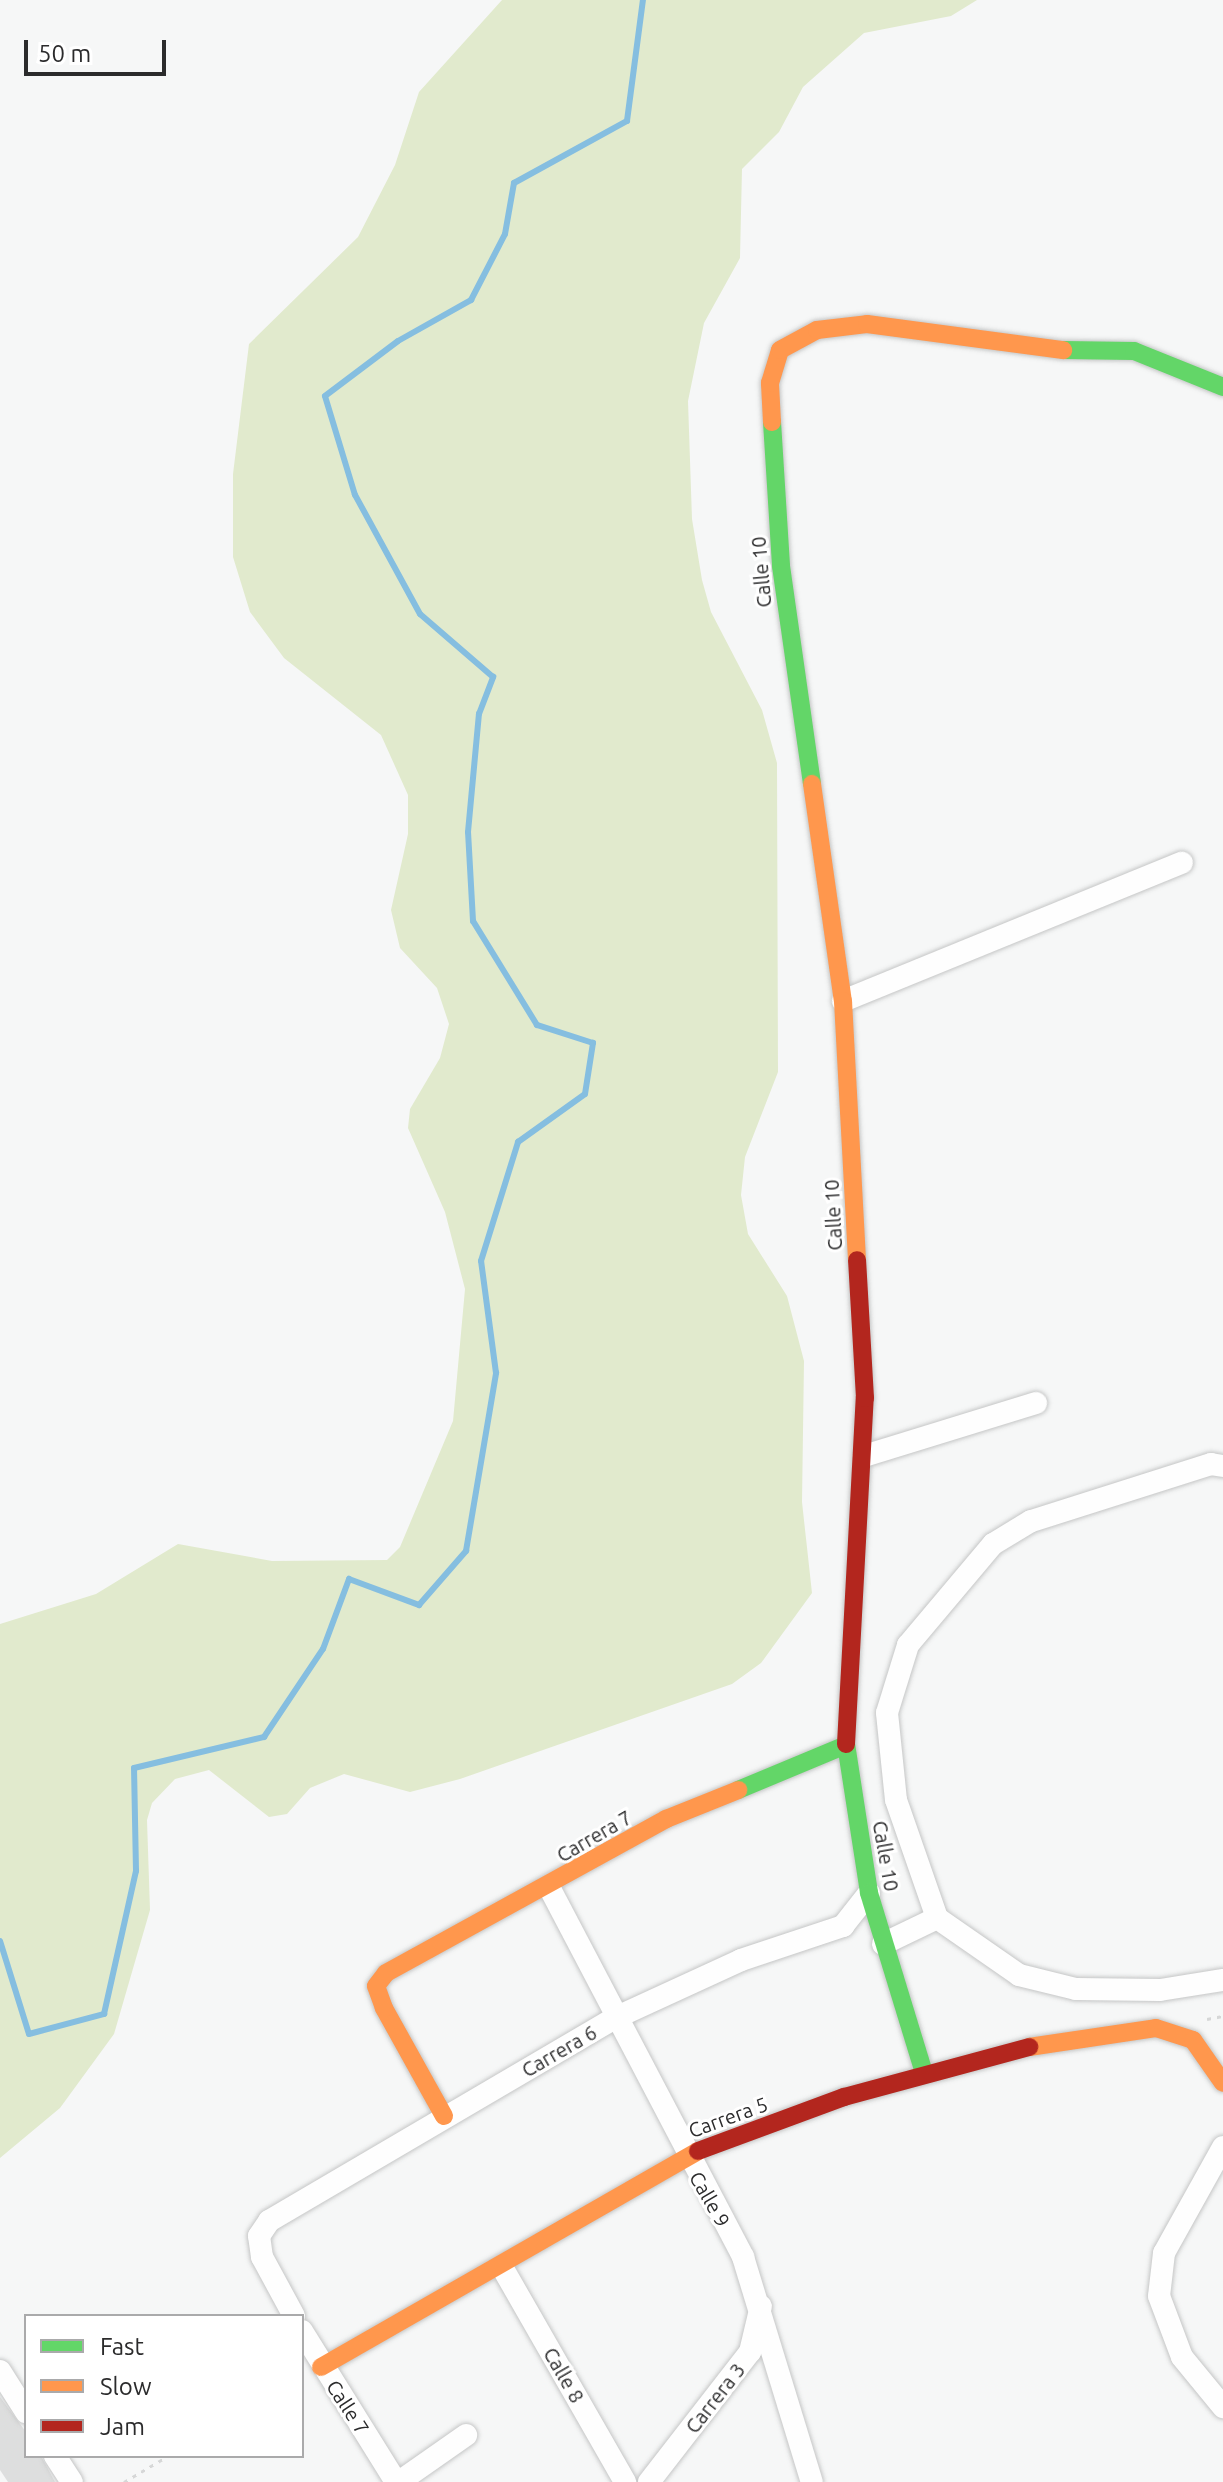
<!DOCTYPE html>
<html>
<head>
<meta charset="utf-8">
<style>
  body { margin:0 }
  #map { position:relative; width:1223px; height:2482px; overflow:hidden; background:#f6f7f7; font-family:Ubuntu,sans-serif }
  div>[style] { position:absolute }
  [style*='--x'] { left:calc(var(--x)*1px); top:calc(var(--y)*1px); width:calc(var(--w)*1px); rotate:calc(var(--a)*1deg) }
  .green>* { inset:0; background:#e1eacd }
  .stream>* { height:6px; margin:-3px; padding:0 3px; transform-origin:3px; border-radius:3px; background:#85bee0 }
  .building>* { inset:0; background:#dddede }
  .path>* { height:3px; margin-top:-1.5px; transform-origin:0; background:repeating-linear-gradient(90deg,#d6d7d7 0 4px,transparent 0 10px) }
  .roads { filter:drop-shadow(0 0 2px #c5c6c6) drop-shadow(0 0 2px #c5c6c6) }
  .street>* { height:22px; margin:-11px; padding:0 11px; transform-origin:11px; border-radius:11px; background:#fefefe }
  .fast>* { height:18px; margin:-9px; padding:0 9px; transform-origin:9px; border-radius:9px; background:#63d668 }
  .slow>* { height:18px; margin:-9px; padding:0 9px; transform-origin:9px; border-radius:9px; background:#ff974d }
  .jam>* { height:18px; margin:-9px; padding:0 9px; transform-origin:9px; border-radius:9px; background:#b3261e }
  span { translate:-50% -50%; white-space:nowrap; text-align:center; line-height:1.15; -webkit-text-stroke:6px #fff; paint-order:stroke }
  .street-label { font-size:20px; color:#2b2b2c }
  .legend { position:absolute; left:24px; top:2314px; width:280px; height:144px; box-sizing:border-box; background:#fff; border:2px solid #aaaaab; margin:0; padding:10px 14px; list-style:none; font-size:24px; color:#2b2b2c }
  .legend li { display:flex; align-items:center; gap:16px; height:40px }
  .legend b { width:40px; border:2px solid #aaaaab }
  .scale { position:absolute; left:24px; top:40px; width:142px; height:36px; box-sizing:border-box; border:4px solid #2b2b2c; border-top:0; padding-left:10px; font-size:24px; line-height:28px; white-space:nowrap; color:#2b2b2c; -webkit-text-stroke:6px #fff; paint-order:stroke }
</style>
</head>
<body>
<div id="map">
  <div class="green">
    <i style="clip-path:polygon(502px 0,977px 0,951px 16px,864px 33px,803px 87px,779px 132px,742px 169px,740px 258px,704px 323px,688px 401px,692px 519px,702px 580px,711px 612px,762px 710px,777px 763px,778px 1072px,745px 1157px,741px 1195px,748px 1234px,787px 1296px,804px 1361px,802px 1502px,812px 1593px,761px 1663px,732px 1684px,460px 1779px,410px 1792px,344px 1774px,310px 1788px,287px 1814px,269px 1817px,209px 1770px,175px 1779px,152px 1803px,147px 1820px,150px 1910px,114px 2034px,60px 2108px,0 2158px,0 1624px,96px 1594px,178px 1544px,272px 1561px,387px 1560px,400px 1547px,453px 1421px,465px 1289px,445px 1212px,408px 1128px,410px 1109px,440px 1058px,449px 1024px,437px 988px,400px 948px,391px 910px,408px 834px,408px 795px,381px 735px,284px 658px,250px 612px,233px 557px,233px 474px,249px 344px,358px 237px,395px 165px,419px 92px)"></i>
  </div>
  <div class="stream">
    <i style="--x:0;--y:1941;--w:97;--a:72.7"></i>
    <i style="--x:29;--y:2034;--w:78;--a:-14.9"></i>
    <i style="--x:104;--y:2014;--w:147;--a:-77.4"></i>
    <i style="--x:136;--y:1871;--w:103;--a:-91.1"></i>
    <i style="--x:134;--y:1768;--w:134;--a:-13.4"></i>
    <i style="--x:264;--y:1737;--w:106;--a:-56.2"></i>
    <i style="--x:323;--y:1649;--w:75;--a:-69.6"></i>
    <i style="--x:349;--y:1579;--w:75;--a:20.4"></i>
    <i style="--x:419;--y:1605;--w:72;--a:-49"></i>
    <i style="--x:466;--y:1551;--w:181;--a:-80.4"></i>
    <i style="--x:496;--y:1373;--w:113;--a:-97.6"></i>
    <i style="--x:481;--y:1261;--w:125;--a:-72.7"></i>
    <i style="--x:518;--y:1142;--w:82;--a:-35.6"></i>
    <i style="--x:585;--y:1094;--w:52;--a:-81.1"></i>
    <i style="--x:593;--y:1043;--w:59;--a:-162.2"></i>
    <i style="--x:537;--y:1025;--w:122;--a:-121.6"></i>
    <i style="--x:473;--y:921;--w:89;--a:-93.2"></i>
    <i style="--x:468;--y:832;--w:119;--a:-84.7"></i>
    <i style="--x:479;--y:714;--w:40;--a:-69"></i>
    <i style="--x:493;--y:677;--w:96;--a:-139.2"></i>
    <i style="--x:420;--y:614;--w:136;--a:-118.6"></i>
    <i style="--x:355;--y:495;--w:103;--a:-106.9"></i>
    <i style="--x:325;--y:396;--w:91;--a:-37"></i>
    <i style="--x:398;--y:341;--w:84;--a:-29.3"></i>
    <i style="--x:471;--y:300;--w:74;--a:-62.7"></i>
    <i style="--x:505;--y:234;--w:52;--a:-80"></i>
    <i style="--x:514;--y:183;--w:129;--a:-28.8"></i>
    <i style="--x:627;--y:121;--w:122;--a:-82.5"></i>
  </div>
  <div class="building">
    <i style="clip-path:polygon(0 2397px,26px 2432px,26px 2456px,41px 2456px,55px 2482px,8px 2482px,0 2470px)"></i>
  </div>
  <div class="path">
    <i style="--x:1207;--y:2019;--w:16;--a:-11"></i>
    <i style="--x:124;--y:2482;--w:51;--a:-30.6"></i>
  </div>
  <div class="roads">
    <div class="street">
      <i style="--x:843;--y:1001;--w:366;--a:-22.2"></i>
      <i style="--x:864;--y:1456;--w:180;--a:-17.1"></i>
      <i style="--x:1223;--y:1466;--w:12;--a:-171"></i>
      <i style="--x:1211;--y:1464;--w:189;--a:162.4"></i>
      <i style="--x:1031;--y:1521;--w:44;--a:148.8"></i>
      <i style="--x:993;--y:1544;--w:132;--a:130.1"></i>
      <i style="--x:908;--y:1645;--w:71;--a:107.2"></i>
      <i style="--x:887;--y:1713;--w:87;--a:84.1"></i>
      <i style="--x:896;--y:1800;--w:125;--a:70.8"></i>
      <i style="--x:937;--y:1918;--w:100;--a:34.8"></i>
      <i style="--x:1019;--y:1975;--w:59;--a:13.8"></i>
      <i style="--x:1076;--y:1989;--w:84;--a:0.7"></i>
      <i style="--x:1160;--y:1990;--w:64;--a:-9"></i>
      <i style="--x:549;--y:1887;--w:418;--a:62.3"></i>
      <i style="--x:743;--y:2257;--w:235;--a:73"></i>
      <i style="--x:883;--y:1944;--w:60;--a:-25.7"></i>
      <i style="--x:1223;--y:2147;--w:121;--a:119.1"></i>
      <i style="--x:1164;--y:2253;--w:43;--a:96.6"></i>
      <i style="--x:1159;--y:2296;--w:65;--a:69.3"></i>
      <i style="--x:1182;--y:2357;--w:65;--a:50.6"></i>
      <i style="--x:502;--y:2267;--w:248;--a:60.2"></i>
      <i style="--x:294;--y:2316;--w:67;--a:-118.5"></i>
      <i style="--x:262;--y:2257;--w:21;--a:-98"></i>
      <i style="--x:259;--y:2236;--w:18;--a:-56"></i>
      <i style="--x:269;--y:2221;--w:401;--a:-30.4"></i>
      <i style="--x:615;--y:2018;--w:139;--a:-24.7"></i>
      <i style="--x:741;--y:1960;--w:108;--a:-18.4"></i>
      <i style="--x:843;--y:1926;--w:42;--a:-51.8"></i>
      <i style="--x:302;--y:2331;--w:178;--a:58.1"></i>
      <i style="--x:0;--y:2371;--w:49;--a:57.6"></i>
      <i style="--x:55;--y:2456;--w:31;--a:57"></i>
      <i style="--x:399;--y:2482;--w:82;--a:-35"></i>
      <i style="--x:649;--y:2482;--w:165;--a:-52.2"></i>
      <i style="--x:750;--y:2352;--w:47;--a:-76.6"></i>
    </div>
    <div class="fast">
      <i style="--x:1063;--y:350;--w:71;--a:0.8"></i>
      <i style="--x:1134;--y:351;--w:96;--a:22"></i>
      <i style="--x:772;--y:422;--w:144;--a:86.4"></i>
      <i style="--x:781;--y:566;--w:220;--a:81.9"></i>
      <i style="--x:846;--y:1744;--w:151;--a:81.2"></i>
      <i style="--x:869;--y:1893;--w:188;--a:73"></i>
      <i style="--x:738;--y:1790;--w:117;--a:-22.6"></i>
    </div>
    <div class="slow">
      <i style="--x:772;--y:422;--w:39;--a:-93"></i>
      <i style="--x:770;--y:383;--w:34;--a:-73"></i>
      <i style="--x:780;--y:350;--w:42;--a:-28.4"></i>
      <i style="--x:817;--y:330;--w:50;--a:-6.8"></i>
      <i style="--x:867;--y:324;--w:198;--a:7.6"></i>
      <i style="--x:812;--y:784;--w:219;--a:81.9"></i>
      <i style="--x:843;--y:1001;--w:259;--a:86.9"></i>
      <i style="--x:1029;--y:2047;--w:128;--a:-8.5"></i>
      <i style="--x:1156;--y:2028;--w:39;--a:18"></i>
      <i style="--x:1193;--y:2040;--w:52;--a:55.1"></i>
      <i style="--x:444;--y:2116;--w:124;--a:-119.1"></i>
      <i style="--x:384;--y:2008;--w:23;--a:-110"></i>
      <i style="--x:376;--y:1986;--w:16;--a:-52"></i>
      <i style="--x:386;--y:1973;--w:320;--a:-28.8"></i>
      <i style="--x:666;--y:1819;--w:78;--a:-21.9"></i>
      <i style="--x:321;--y:2367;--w:434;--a:-29.8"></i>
    </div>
    <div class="jam">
      <i style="--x:846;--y:1744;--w:347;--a:-86.9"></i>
      <i style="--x:865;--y:1398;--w:138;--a:-93.3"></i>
      <i style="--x:698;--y:2151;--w:156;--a:-20.3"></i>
      <i style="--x:844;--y:2097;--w:192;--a:-15.1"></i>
    </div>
  </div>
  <div class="street-label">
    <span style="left:761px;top:572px;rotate:-95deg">Calle 10</span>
    <span style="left:833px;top:1215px;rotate:-93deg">Calle 10</span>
    <span style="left:594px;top:1836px;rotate:-30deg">Carrera 7</span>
    <span style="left:886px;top:1856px;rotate:80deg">Calle 10</span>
    <span style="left:559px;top:2051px;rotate:-30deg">Carrera 6</span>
    <span style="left:728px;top:2117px;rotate:-20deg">Carrera 5</span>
    <span style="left:710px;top:2199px;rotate:60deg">Calle 9</span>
    <span style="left:564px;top:2375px;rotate:60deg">Calle 8</span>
    <span style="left:715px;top:2398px;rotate:-52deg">Carrera 3</span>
    <span style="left:348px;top:2407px;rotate:57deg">Calle 7</span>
  </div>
  <ul class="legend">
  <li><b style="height:10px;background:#63d668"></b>Fast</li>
  <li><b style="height:10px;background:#ff974d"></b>Slow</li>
  <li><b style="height:10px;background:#b3261e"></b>Jam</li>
  </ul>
  <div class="scale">50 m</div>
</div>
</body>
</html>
